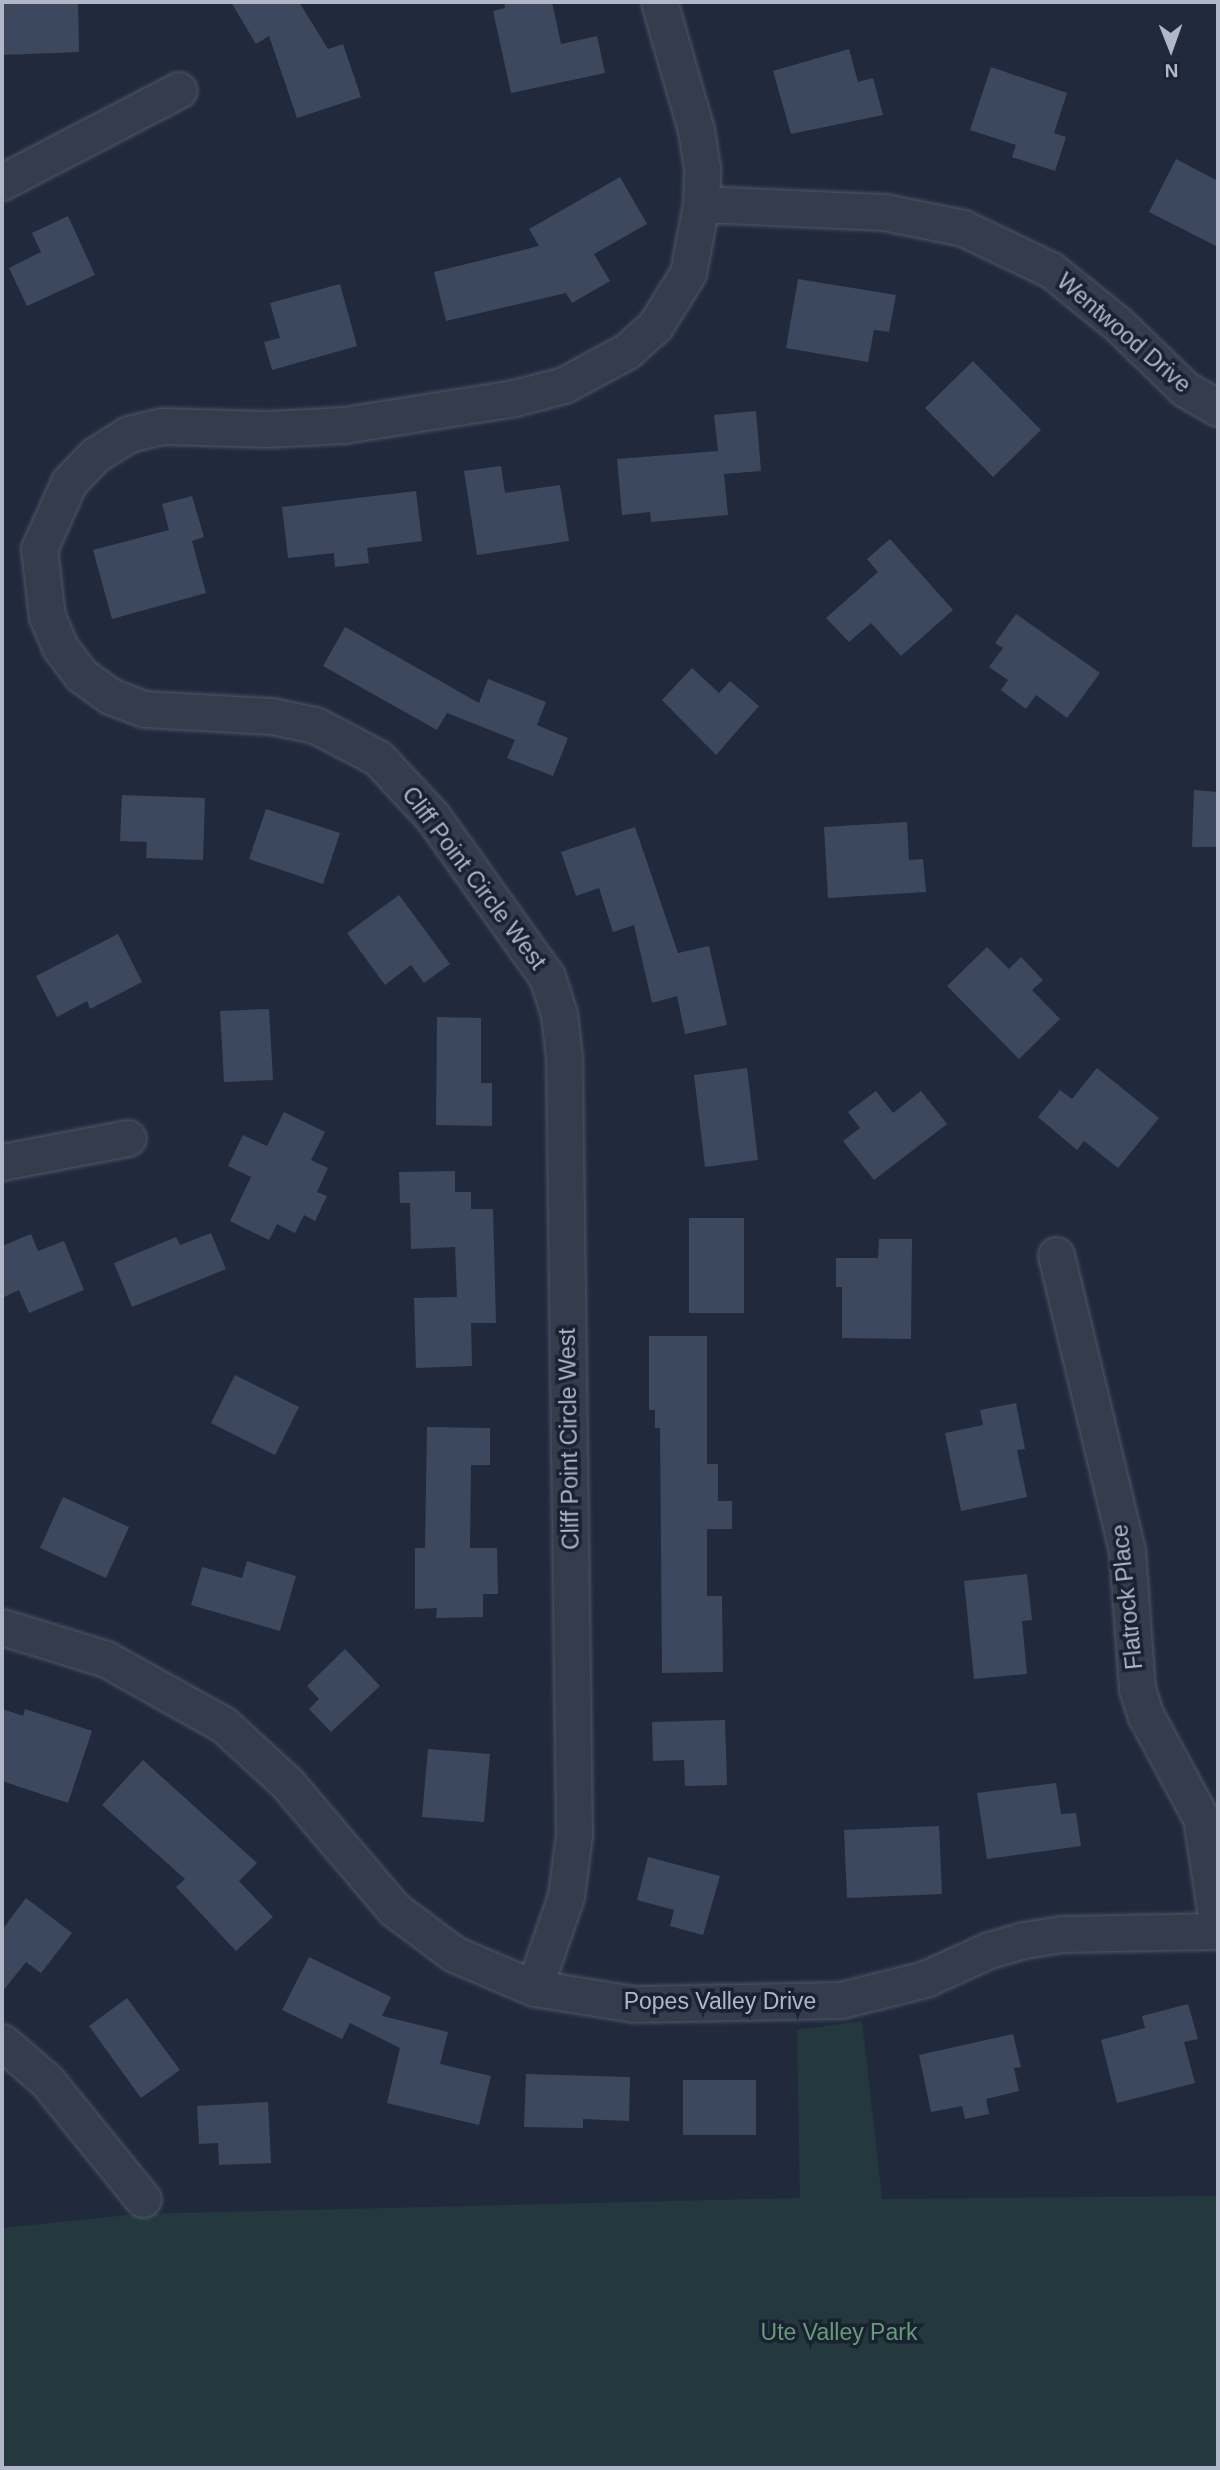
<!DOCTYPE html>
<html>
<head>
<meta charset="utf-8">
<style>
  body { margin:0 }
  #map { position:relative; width:1220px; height:2470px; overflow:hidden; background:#212a3d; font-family:Helvetica,sans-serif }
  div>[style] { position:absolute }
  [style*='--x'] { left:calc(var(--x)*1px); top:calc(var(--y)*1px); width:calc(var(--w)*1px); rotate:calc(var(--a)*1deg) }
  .green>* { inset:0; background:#23393e }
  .building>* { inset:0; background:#3c485d }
  .roads { filter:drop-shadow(0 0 2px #505768) drop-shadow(0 0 2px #505768) }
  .street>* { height:35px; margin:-17.5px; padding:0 17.5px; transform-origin:17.5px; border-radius:17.5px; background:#353d4d }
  span { translate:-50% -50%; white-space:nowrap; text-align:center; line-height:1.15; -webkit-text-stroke:7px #1a2232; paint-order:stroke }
  .street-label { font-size:23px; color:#b0b7c9 }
  .park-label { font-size:23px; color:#659c76 }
  .frame { position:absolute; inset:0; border:4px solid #b0b7c9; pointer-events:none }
  .north { position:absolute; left:1136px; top:14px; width:70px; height:70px; -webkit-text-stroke:5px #1a2232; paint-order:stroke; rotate:179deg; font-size:19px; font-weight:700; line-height:28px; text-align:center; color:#b0b7c9 }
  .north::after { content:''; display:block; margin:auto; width:24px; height:32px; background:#b0b7c9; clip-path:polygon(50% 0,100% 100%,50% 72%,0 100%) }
</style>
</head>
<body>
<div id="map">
  <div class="green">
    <i style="clip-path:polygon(862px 2021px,882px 2199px,1218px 2196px,1218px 2468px,2px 2468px,2px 2228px,138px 2214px,800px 2198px,797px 2030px)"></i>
  </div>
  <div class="building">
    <i style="clip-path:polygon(78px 2px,79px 52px,2px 55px,2px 4px)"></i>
    <i style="clip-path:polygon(231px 2px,299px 2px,328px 49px,343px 44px,361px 97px,297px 118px,269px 36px,256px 44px)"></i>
    <i style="clip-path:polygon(504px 2px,552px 2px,561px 44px,597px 36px,605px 73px,511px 93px,493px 11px,505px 8px)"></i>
    <i style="clip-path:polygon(849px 49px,858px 82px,873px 78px,883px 115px,791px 134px,773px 71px)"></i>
    <i style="clip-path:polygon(991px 67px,1067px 93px,1054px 133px,1066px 137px,1055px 171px,1012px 157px,1016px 145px,970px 130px)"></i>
    <i style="clip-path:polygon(1176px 159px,1218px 181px,1218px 247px,1149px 212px)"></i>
    <i style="clip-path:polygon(620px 177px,647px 224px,594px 254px,610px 281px,572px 303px,566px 293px,446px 321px,434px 272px,539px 246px,529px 229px)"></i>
    <i style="clip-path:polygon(68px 216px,95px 275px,27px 306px,9px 268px,41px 252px,32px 233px)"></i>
    <i style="clip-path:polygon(798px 279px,896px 295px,889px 332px,874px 330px,868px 362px,786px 348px)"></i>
    <i style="clip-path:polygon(340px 284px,357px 346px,272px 370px,264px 342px,280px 338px,270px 303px)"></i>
    <i style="clip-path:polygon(973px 361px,1041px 430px,993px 477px,925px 408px)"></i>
    <i style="clip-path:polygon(756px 411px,761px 471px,724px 474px,728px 515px,651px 522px,650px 512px,622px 515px,617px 459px,718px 451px,714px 415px)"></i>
    <i style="clip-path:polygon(501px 466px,505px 493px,560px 485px,569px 541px,477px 555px,464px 471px)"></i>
    <i style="clip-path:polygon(416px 491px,422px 541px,367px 548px,369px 563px,335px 567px,334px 553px,288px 558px,282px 507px)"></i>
    <i style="clip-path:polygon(192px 496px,204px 537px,192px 541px,206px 593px,112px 619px,93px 550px,169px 530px,162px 504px)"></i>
    <i style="clip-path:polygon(890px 539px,953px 610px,901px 656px,871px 623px,849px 642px,826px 618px,878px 572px,867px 559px)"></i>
    <i style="clip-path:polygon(1016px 614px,1100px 673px,1067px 718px,1036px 695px,1026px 709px,1001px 690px,1008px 680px,989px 667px,1003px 648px,995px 643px)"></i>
    <i style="clip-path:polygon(345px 627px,479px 703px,488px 679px,546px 702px,537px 725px,568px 738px,553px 776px,507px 758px,515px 740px,447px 713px,437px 730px,323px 666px)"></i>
    <i style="clip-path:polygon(692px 668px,719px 693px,730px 681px,759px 706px,716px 755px,662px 700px)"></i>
    <i style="clip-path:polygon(1194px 790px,1218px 792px,1218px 847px,1192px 847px)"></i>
    <i style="clip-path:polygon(122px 795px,205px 798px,203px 860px,146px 858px,147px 842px,120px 841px)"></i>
    <i style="clip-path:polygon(266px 809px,340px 833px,323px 884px,249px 859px)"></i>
    <i style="clip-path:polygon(907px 822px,909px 860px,923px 859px,926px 892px,828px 898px,824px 827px)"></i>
    <i style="clip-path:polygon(635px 827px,678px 953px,709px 946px,727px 1025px,685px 1034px,677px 996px,652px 1003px,634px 925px,613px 932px,599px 888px,576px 896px,561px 852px)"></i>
    <i style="clip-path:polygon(399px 895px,450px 964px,424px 983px,411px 965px,385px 985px,347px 933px)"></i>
    <i style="clip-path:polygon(118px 934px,142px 982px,90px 1009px,87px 1001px,57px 1017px,36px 976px)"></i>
    <i style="clip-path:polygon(987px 947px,1009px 969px,1021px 957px,1043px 980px,1032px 990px,1060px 1019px,1019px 1059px,947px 986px)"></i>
    <i style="clip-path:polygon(269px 1009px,273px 1080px,224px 1082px,220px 1011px)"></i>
    <i style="clip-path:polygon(437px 1017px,481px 1018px,481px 1083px,492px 1083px,492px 1126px,436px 1125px)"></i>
    <i style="clip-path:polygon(747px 1068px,758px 1160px,705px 1167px,694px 1075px)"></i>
    <i style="clip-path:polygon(1097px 1068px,1159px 1118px,1118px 1168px,1084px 1141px,1077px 1150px,1038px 1117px,1060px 1090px,1072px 1099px)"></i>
    <i style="clip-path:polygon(876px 1091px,893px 1113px,921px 1091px,947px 1124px,874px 1180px,843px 1141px,860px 1128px,848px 1112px)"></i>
    <i style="clip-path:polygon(284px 1112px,325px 1132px,311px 1160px,328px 1168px,317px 1192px,327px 1196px,315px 1221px,304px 1215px,295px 1233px,277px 1224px,269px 1240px,230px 1221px,251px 1177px,228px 1166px,243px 1135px,267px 1146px)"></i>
    <i style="clip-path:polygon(455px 1171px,455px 1192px,471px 1192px,471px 1209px,493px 1209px,496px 1323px,471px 1323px,472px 1366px,416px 1368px,414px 1298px,457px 1297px,455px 1247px,411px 1249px,410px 1203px,400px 1203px,399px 1172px)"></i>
    <i style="clip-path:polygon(689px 1218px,744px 1218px,744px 1313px,689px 1313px)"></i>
    <i style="clip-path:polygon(211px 1233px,226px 1269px,132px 1307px,114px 1263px,176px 1237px,180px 1245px)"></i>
    <i style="clip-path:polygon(31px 1234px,38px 1251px,64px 1241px,84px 1290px,29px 1313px,19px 1290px,2px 1298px,2px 1246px)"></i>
    <i style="clip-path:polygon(879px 1239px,912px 1239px,911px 1339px,842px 1338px,842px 1287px,836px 1287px,836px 1258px,878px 1258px)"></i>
    <i style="clip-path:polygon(649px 1336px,707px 1336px,707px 1464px,718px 1464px,718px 1501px,732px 1501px,732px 1529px,707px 1529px,707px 1596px,722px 1596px,723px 1672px,662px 1673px,660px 1428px,655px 1428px,655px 1410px,649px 1410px)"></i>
    <i style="clip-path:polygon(235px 1375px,299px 1407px,275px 1455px,211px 1423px)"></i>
    <i style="clip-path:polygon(1016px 1403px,1025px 1449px,1017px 1450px,1027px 1497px,961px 1511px,945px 1433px,983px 1425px,980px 1410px)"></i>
    <i style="clip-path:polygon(427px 1427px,490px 1428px,490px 1465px,471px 1465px,470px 1548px,497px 1548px,498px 1594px,483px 1594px,483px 1617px,436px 1618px,437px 1608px,415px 1609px,415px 1548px,425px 1548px)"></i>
    <i style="clip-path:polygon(63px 1497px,129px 1527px,106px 1578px,40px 1548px)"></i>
    <i style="clip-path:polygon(247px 1561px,296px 1576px,280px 1631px,191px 1605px,202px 1567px,242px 1578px)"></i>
    <i style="clip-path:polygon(1027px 1574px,1032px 1620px,1022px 1621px,1027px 1674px,974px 1679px,964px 1581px)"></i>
    <i style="clip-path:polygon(345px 1649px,380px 1686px,331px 1732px,309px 1709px,319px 1699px,307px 1686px)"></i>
    <i style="clip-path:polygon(2px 1709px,23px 1716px,25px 1709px,92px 1731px,68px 1803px,2px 1781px)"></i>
    <i style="clip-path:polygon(725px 1720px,727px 1785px,685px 1786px,684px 1760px,653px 1761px,652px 1722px)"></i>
    <i style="clip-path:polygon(428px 1749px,490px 1754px,484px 1822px,422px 1817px)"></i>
    <i style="clip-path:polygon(143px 1760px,257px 1863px,239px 1881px,273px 1917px,236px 1951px,176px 1887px,185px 1879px,102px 1805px)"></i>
    <i style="clip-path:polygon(1056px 1783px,1061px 1814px,1076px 1813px,1081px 1846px,987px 1859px,977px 1793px)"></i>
    <i style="clip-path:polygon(939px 1826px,942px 1894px,847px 1898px,844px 1830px)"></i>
    <i style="clip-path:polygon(648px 1857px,720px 1876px,703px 1935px,670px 1926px,674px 1910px,637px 1900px)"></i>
    <i style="clip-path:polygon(26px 1898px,72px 1933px,41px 1973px,26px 1962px,2px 1992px,2px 1930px)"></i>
    <i style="clip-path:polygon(309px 1957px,391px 1997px,382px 2016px,448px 2032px,440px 2064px,491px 2076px,479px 2125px,387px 2103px,400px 2048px,350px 2023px,342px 2039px,282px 2010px)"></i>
    <i style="clip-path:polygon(127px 1998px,180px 2070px,141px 2098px,89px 2026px)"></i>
    <i style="clip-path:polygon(1188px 2004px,1198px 2039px,1184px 2042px,1195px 2083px,1117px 2103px,1101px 2040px,1145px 2028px,1142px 2016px)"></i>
    <i style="clip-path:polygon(1013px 2034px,1021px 2067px,1014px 2068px,1019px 2091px,986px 2099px,989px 2114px,965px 2119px,962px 2106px,931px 2112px,919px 2055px)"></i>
    <i style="clip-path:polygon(526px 2074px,630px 2077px,629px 2121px,583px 2119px,583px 2128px,524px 2127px)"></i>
    <i style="clip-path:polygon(683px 2080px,756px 2080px,756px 2135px,683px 2135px)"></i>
    <i style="clip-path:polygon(268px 2102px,271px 2163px,219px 2165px,218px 2143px,199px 2144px,197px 2106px)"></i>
  </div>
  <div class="roads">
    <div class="street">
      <i style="--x:2;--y:182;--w:199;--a:-27.5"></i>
      <i style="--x:701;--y:204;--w:183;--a:2.5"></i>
      <i style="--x:884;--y:212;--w:81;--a:11.4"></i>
      <i style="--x:963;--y:228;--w:98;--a:25.5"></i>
      <i style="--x:1051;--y:270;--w:86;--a:38.9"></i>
      <i style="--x:1118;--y:324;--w:93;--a:44.1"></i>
      <i style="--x:1185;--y:389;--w:38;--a:30"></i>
      <i style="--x:2;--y:1162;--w:128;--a:-10.8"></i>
      <i style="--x:1056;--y:1255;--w:303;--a:76.5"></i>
      <i style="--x:1127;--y:1550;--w:139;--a:85.9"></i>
      <i style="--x:1137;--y:1689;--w:28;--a:72"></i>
      <i style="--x:1146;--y:1716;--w:116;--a:61.7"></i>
      <i style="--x:1201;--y:1818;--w:112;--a:81.3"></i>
      <i style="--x:2;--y:1627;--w:109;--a:17.1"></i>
      <i style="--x:106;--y:1659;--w:135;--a:29.2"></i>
      <i style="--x:224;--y:1725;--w:86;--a:42.6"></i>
      <i style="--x:287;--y:1783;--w:165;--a:49.7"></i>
      <i style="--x:394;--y:1909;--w:75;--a:36.9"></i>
      <i style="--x:454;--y:1954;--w:87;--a:23"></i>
      <i style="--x:534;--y:1988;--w:101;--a:9.1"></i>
      <i style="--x:634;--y:2004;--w:207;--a:-1.1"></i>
      <i style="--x:841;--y:2000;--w:87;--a:-14"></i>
      <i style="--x:925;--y:1979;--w:70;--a:-24.4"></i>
      <i style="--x:989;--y:1950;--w:36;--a:-16"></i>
      <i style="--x:1024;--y:1940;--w:38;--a:-9"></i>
      <i style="--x:1062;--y:1934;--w:156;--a:-1.1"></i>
      <i style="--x:534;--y:1988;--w:97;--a:-70.8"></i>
      <i style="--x:566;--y:1896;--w:63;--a:-82.6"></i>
      <i style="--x:574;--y:1834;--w:776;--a:-90.74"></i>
      <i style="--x:564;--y:1058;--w:44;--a:-96.5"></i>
      <i style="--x:559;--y:1014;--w:39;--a:-108"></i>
      <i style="--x:547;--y:977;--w:198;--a:-125.5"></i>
      <i style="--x:432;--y:816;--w:79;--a:-133"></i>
      <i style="--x:378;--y:758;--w:71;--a:-152.4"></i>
      <i style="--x:315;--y:725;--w:45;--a:-168.4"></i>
      <i style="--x:271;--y:716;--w:127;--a:-176.8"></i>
      <i style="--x:144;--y:709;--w:36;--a:-159"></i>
      <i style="--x:110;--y:696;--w:36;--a:-144"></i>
      <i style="--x:81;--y:675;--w:35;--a:-127"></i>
      <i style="--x:60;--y:647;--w:33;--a:-113"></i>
      <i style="--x:47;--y:617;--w:68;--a:-96.7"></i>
      <i style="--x:39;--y:549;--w:73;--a:-65.9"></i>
      <i style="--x:69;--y:482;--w:37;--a:-46"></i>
      <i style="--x:95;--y:455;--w:39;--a:-32"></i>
      <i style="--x:128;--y:434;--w:35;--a:-13"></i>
      <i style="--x:162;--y:426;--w:105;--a:1.6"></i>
      <i style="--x:267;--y:429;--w:77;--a:-3"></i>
      <i style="--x:344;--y:425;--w:172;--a:-9"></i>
      <i style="--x:514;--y:398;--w:52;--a:-14.6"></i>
      <i style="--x:564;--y:385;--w:72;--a:-28.4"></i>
      <i style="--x:627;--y:351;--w:38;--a:-42"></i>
      <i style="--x:655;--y:326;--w:62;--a:-58.1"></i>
      <i style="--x:688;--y:273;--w:70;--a:-79.3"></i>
      <i style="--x:701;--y:204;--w:36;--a:-88"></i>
      <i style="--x:702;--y:168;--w:38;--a:-99"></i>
      <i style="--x:696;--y:130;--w:133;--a:-106.1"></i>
      <i style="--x:2;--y:2042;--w:60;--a:40.9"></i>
      <i style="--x:47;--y:2081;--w:152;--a:50.9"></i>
    </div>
  </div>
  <div class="street-label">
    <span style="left:1124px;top:333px;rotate:41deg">Wentwood Drive</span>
    <span style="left:474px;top:878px;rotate:53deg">Cliff Point Circle West</span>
    <span style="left:569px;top:1439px;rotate:-91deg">Cliff Point Circle West</span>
    <span style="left:1127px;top:1597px;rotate:-96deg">Flatrock Place</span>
    <span style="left:720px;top:2001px">Popes Valley Drive</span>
  </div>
  <div class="park-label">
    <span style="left:839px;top:2332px">Ute Valley Park</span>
  </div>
  <div class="frame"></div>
  <div class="north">N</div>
</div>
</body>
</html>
